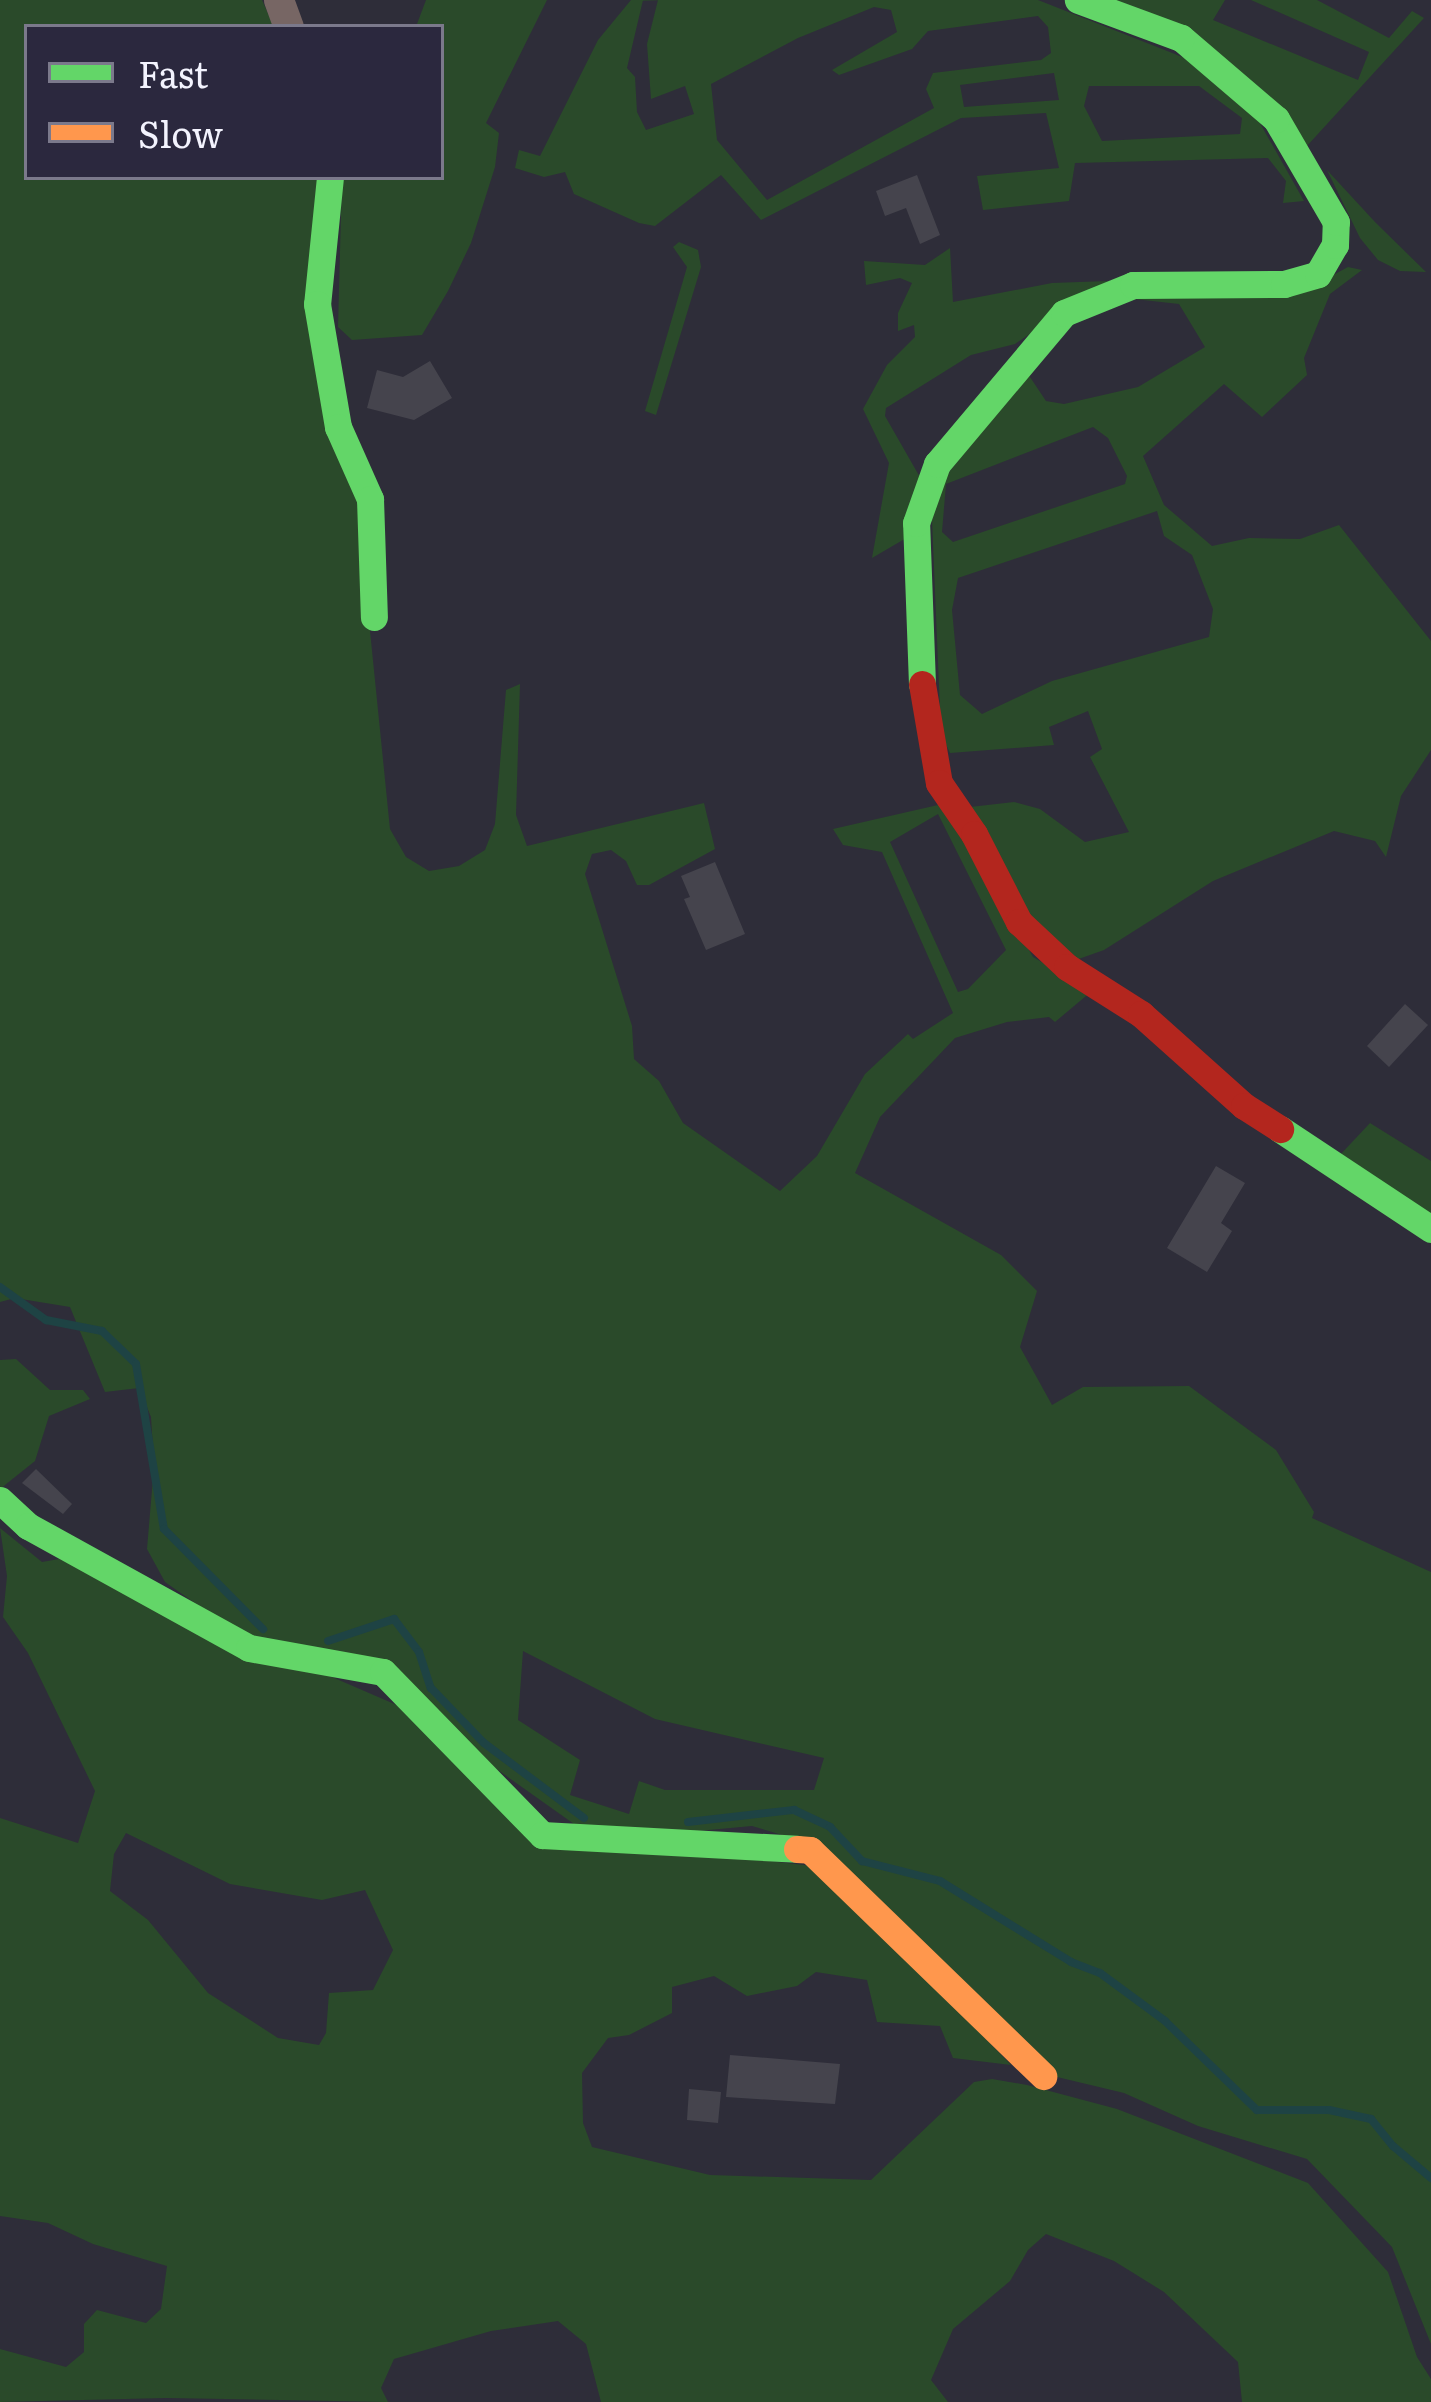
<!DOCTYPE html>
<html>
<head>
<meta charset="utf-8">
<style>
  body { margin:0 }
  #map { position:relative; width:1431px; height:2402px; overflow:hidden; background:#2e2d39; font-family:Literata,serif }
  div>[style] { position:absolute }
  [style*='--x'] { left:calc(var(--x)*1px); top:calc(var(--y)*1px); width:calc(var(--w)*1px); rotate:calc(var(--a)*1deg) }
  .green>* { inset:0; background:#2a4a2a }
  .stream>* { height:8px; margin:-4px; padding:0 4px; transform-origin:4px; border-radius:4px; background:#1e4344 }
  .building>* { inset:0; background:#45444d }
  .street>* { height:30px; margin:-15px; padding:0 15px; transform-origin:15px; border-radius:15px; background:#776664 }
  .fast>* { height:27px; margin:-13.5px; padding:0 13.5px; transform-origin:13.5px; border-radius:13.5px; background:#63d668 }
  .slow>* { height:27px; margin:-13.5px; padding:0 13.5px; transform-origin:13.5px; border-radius:13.5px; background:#ff974d }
  .jam>* { height:27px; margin:-13.5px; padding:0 13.5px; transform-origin:13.5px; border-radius:13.5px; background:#b3261e }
  span { translate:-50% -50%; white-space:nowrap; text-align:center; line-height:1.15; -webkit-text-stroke:9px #2b283e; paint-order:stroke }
  .legend { position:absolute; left:24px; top:24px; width:420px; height:156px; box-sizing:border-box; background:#2b283e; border:3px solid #7b798b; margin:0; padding:15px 21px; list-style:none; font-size:36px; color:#f3f3fe }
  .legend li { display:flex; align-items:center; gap:24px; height:60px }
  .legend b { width:60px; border:3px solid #7b798b }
</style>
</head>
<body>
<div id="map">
  <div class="green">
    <i style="clip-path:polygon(evenodd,0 0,262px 0,274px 27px,27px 27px,27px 177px,327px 177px,321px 321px,327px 359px,378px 524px,367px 601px,390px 829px,406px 857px,429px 871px,459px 866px,485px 850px,495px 824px,506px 690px,520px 684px,516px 815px,527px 846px,704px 803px,715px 849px,649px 885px,637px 885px,626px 861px,611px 850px,592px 854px,585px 874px,632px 1026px,634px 1059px,659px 1081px,683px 1123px,780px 1191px,817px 1156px,865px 1074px,908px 1034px,913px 1039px,953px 1013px,882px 852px,843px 845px,833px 829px,938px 805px,966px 838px,1033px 957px,1092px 991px,1055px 1022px,1049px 1017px,1007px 1022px,955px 1038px,880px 1117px,855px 1173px,1001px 1255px,1037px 1291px,1020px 1347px,1052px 1405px,1083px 1387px,1189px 1386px,1276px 1450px,1314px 1512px,1312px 1518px,1431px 1572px,1431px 2344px,1392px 2247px,1307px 2159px,1198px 2126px,1124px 2093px,1032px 2071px,1022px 2044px,998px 2016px,843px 1866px,809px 1843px,752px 1826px,644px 1836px,604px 1834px,574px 1824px,450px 1736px,417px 1700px,377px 1678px,245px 1638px,165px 1582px,147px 1549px,154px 1466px,151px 1417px,139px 1388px,105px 1392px,70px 1307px,15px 1298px,0 1302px,0 0,938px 814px,1006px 950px,968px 989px,958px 992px,890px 842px,938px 814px,0 0,523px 1651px,655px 1719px,824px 1758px,814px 1790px,665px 1790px,639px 1781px,629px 1814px,570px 1795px,580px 1760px,518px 1720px,523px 1651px)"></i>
    <i style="clip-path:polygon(426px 0,547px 0,486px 123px,499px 133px,495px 167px,471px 243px,448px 291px,422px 335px,352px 340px,338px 327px,342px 177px,441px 177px,441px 27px,407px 27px,417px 24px)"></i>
    <i style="clip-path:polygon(evenodd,631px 0,643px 0,627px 68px,635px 77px,637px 112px,646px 130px,694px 114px,685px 86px,651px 99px,647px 44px,658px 0,1038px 0,1195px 62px,1252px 109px,1304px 201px,1283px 203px,1286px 181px,1268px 158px,1075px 163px,1069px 201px,983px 210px,977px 176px,1059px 168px,1046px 113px,961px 118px,761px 220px,721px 175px,655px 226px,639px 223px,574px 194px,565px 172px,544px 177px,515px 168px,519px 150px,540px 156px,598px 40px,631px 0,874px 7px,891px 10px,897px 32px,832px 70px,839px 75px,912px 49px,928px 31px,1038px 16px,1048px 27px,1051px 53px,1041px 60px,933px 73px,926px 89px,934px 108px,767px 200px,717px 140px,711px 84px,798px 38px,874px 7px,631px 0,1054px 73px,1059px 100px,964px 107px,960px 85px,1054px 73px,631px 0,1089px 86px,1199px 86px,1242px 118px,1240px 134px,1102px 141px,1084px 106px,1089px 86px)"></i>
    <i style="clip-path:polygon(1109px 0,1225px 0,1213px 20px,1358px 80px,1369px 52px,1251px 0,1317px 0,1389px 38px,1412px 11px,1424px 18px,1306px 147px)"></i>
    <i style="clip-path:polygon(1327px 170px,1375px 222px,1426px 272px,1400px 271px,1378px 260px,1360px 238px)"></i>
    <i style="clip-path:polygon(679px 242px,698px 250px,701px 267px,656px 415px,645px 411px,687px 267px,673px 247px)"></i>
    <i style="clip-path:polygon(950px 248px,953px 302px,1052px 283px,1108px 281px,1015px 344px,971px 355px,886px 408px,885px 416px,921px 479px,908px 537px,872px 558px,889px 463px,863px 409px,887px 365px,915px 337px,914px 325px,898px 331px,898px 313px,912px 283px,900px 278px,866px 285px,864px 261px,925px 265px)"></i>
    <i style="clip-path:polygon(evenodd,1348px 267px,1362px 270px,1330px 294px,1304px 358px,1307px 375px,1262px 417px,1224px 384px,1143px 456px,1164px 505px,1212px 546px,1249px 538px,1300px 539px,1339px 525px,1431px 641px,1431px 750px,1401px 796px,1386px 857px,1375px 841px,1334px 831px,1213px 881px,1104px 950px,1073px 961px,1032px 922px,970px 807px,1014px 802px,1040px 809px,1085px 842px,1129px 832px,1090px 757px,1102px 749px,1088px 711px,1049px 727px,1054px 745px,950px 753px,941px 734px,931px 496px,1026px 371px,1046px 401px,1064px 404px,1138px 387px,1205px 347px,1179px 304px,1116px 297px,1298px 294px,1348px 267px,1093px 427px,1108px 438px,1127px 476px,1125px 484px,953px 542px,942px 532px,946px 484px,1093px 427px,1348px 267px,1157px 511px,1164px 536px,1192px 555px,1213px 609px,1209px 637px,1052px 681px,982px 714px,960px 695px,952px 610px,958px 578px,1157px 511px)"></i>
    <i style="clip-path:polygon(1370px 1123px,1431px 1161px,1431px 1216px,1339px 1156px)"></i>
    <i style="clip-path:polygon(16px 1359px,50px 1390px,83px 1390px,90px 1399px,49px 1416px,35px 1461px,0 1489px,0 1360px)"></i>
    <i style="clip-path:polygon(evenodd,0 1528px,42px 1562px,59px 1559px,399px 1706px,562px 1838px,822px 1867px,1011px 2065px,953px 2058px,940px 2026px,877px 2022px,867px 1980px,816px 1972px,797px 1986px,747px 1996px,714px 1976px,672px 1987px,672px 2013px,629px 2035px,608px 2038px,582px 2073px,583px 2123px,592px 2147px,710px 2175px,871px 2180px,974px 2082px,992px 2079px,1027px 2085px,1117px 2109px,1308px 2183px,1388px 2272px,1417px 2357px,1431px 2379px,1431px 2402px,1242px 2402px,1238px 2362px,1164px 2292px,1114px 2261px,1046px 2234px,1028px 2250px,1010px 2281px,953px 2329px,931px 2380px,948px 2402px,601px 2402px,586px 2344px,558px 2321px,491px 2331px,394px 2359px,381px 2388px,388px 2402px,166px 2398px,0 2402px,0 2349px,66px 2367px,84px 2352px,84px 2324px,97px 2310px,146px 2323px,161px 2309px,167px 2266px,93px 2244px,48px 2223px,0 2216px,0 1818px,78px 1843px,95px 1791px,28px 1653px,3px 1617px,7px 1576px,0 1528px,126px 1833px,230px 1884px,322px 1900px,365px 1890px,393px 1950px,373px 1990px,329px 1993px,326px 2033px,319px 2045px,278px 2038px,208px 1993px,148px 1920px,110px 1891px,114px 1854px,126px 1833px)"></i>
  </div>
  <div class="stream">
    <i style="--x:0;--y:1287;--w:57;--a:35.7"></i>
    <i style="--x:46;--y:1320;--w:57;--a:11.1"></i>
    <i style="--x:102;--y:1331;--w:47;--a:44.1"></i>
    <i style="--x:136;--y:1364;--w:167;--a:80.4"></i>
    <i style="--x:164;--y:1529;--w:141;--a:45.3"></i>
    <i style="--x:328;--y:1641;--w:70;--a:-18.4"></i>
    <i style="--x:394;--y:1619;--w:41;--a:52.9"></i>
    <i style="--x:419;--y:1652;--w:38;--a:72"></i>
    <i style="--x:431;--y:1688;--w:76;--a:46.1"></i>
    <i style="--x:484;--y:1743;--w:125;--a:36.9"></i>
    <i style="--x:688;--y:1822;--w:107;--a:-6.5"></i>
    <i style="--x:794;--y:1810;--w:40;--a:25"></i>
    <i style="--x:830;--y:1827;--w:47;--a:46.7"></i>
    <i style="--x:862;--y:1861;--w:81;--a:14.4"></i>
    <i style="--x:940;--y:1881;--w:154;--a:31.7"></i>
    <i style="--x:1071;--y:1962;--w:31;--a:21"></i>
    <i style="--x:1100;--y:1973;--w:81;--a:36.4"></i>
    <i style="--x:1165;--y:2021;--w:128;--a:44.1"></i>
    <i style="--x:1257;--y:2110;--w:72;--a:0"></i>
    <i style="--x:1329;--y:2110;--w:43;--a:12.1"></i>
    <i style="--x:1371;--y:2119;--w:35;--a:51"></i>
    <i style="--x:1393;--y:2146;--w:50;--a:40.1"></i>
  </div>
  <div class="building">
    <i style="clip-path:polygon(917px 175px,940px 235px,920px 244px,906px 208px,885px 216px,876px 191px)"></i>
    <i style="clip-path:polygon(430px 361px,452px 398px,414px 420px,367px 408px,377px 370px,403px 377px)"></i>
    <i style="clip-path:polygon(715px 862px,745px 934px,706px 950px,684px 899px,690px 897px,681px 876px)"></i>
    <i style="clip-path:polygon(1405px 1004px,1428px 1025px,1389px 1067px,1367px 1046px)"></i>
    <i style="clip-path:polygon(1216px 1166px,1245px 1183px,1221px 1223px,1232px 1231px,1207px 1272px,1167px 1248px)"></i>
    <i style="clip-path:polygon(36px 1469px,72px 1504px,63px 1514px,22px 1483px)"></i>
    <i style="clip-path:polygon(730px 2055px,840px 2064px,835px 2104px,726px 2097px)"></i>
    <i style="clip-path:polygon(689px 2089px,721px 2092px,718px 2123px,687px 2120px)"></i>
  </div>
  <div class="street">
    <i style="--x:279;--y:0;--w:29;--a:70"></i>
  </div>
  <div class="fast">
    <i style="--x:330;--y:177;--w:128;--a:95.8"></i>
    <i style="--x:317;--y:304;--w:125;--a:80.3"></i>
    <i style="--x:338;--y:427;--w:79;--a:66"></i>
    <i style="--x:370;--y:499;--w:118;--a:88.1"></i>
    <i style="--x:922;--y:684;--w:161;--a:-92.1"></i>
    <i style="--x:916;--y:523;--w:63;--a:-70.4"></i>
    <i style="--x:937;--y:464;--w:197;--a:-49.9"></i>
    <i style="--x:1064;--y:313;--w:74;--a:-22.1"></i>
    <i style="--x:1133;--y:285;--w:151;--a:-0.4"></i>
    <i style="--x:1284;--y:284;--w:35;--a:-16"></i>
    <i style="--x:1318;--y:274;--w:34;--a:-60"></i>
    <i style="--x:1335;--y:245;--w:23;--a:-88"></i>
    <i style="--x:1336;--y:222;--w:119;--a:-120.2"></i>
    <i style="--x:1276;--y:119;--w:125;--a:-139.5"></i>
    <i style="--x:1181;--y:38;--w:110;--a:-159.7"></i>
    <i style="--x:1280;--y:1129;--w:181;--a:33.5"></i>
    <i style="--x:0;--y:1500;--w:38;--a:43"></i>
    <i style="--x:28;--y:1526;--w:252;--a:28.9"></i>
    <i style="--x:249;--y:1648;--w:136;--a:10.2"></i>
    <i style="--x:383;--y:1672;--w:228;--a:45.7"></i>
    <i style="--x:542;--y:1835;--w:255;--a:3.1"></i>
  </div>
  <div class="slow">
    <i style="--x:797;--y:1849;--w:13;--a:4"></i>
    <i style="--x:810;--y:1850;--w:325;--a:44.1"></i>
  </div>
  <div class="jam">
    <i style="--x:922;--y:684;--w:100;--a:80.3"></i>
    <i style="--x:939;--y:783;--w:62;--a:55.5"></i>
    <i style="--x:974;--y:834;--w:99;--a:62.9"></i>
    <i style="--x:1019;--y:922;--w:66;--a:43.2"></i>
    <i style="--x:1067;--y:967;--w:88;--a:32.4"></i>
    <i style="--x:1141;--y:1014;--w:138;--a:41.8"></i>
    <i style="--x:1244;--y:1106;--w:43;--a:32.6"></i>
  </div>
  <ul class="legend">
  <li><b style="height:15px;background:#63d668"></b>Fast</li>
  <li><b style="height:15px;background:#ff974d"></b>Slow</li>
  </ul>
</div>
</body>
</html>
